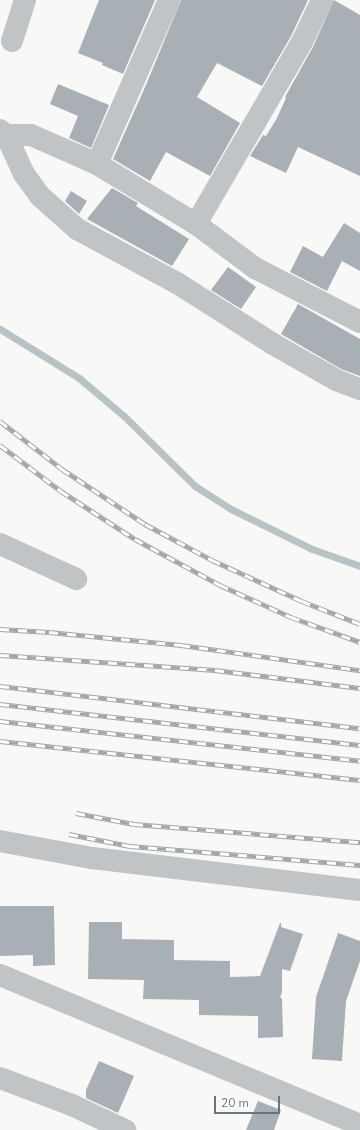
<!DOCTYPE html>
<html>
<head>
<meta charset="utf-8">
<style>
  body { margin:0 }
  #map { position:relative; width:360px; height:1130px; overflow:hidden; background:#f8f8f6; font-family:"Nunito Sans",sans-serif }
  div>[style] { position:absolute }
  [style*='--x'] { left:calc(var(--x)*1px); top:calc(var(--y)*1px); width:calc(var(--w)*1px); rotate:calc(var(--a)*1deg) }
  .stream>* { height:7px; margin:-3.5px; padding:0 3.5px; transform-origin:3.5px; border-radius:3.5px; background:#b7c4c7 }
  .building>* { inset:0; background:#a8b0b5 }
  .street>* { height:22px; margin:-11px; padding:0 11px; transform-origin:11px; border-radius:11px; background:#c0c4c7 }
  .rail>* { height:4.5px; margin-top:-2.25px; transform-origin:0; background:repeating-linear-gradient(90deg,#fff 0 9px,#a0a7ac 0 18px); box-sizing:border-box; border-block:1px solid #a0a7ac }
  span { translate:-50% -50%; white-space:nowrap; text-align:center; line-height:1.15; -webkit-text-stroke:4px #fff; paint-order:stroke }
  .scale { position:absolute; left:214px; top:1096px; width:66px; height:18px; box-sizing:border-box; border:2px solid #66767f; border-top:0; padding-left:5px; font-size:12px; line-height:14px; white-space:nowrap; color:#66767f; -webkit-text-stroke:3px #fff; paint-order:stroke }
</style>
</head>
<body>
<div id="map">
  <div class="stream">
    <i style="--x:0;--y:329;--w:93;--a:31.8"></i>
    <i style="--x:79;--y:378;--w:59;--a:40.2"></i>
    <i style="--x:124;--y:416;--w:100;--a:44.6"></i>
    <i style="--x:195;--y:486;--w:43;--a:32.6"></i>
    <i style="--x:231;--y:509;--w:90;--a:26.3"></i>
    <i style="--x:312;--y:549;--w:51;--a:19.5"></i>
  </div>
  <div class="building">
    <i style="clip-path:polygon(99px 0,155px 0,123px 74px,102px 65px,103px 63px,78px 53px)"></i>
    <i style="clip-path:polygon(181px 0,308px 0,291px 36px,262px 86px,217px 63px,197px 97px,240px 123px,210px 176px,166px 152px,150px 181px,113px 159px,146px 85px)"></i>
    <i style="clip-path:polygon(334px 0,360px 15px,360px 176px,298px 147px,286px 173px,250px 156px,263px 135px,266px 136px,277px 118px,286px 98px,285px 97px,313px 47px)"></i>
    <i style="clip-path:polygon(58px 84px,109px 105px,91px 148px,69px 138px,78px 116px,50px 104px)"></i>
    <i style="clip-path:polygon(112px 188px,138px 203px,136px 206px,189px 239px,172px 266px,87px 219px)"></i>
    <i style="clip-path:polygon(71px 191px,87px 201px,79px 214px,65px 201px)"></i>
    <i style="clip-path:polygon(344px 223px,360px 233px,360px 271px,342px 261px,327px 291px,290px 272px,303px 246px,323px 257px)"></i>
    <i style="clip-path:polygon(228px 267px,256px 287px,241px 309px,211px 290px)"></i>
    <i style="clip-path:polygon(298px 304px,360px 339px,360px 376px,341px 369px,281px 334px)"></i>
    <i style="clip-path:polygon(0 906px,54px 906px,55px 965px,33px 966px,33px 955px,0 956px)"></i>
    <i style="clip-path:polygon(89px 922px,122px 922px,122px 939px,174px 940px,174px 960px,230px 961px,230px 977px,260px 976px,280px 923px,281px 923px,281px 927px,303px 934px,290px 971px,282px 969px,282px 992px,280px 998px,282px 998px,283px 1037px,258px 1038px,258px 1016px,199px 1015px,199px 1000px,143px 999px,144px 980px,88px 979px)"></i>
    <i style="clip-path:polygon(338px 933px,360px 941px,360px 961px,346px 1001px,342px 1061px,312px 1059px,316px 997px)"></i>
    <i style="clip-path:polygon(99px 1061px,134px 1076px,118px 1113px,86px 1098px,86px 1090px)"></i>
    <i style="clip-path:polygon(258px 1101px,281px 1110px,274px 1130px,246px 1130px)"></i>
  </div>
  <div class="street">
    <i style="--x:12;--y:41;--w:43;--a:-72.4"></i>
    <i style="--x:0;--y:130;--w:8;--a:40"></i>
    <i style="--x:6;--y:135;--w:25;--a:0"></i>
    <i style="--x:31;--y:135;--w:72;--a:23.7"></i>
    <i style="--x:97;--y:164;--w:116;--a:31.2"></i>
    <i style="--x:196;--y:224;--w:74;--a:36.7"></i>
    <i style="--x:255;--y:268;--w:118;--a:27.2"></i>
    <i style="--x:6;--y:135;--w:43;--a:65.2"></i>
    <i style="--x:24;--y:174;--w:27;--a:54"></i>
    <i style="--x:40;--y:196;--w:50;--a:41.7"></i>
    <i style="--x:77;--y:229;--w:114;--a:28.4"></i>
    <i style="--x:177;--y:283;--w:114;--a:32.4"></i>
    <i style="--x:273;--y:344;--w:73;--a:29.7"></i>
    <i style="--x:336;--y:380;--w:26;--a:21"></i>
    <i style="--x:97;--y:164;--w:179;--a:-66.3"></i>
    <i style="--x:196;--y:224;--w:211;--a:-59.8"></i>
    <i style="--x:302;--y:42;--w:47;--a:-64.5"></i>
    <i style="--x:0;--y:544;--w:84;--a:24.7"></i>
    <i style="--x:0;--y:841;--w:94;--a:10.5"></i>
    <i style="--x:92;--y:858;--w:270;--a:6.8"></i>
    <i style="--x:0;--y:975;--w:390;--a:22.6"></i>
    <i style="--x:0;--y:1078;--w:77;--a:20.6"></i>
    <i style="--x:72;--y:1105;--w:59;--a:25.3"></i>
  </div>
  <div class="rail">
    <i style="--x:0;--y:421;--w:78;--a:37.7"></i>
    <i style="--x:62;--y:469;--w:100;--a:33.5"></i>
    <i style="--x:145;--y:524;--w:76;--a:28.2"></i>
    <i style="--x:212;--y:560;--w:99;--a:24.5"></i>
    <i style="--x:302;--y:601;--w:62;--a:21.6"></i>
    <i style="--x:0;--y:445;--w:76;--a:37"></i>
    <i style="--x:61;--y:491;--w:88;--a:33"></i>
    <i style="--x:135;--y:539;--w:97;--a:28.4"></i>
    <i style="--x:220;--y:585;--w:78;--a:24.3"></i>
    <i style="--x:291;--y:617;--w:73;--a:19.9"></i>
    <i style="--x:0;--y:629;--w:49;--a:3.5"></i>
    <i style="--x:49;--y:632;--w:133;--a:5.6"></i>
    <i style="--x:181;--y:645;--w:181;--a:8"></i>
    <i style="--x:0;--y:655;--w:216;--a:4"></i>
    <i style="--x:215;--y:670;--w:146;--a:7.1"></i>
    <i style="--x:0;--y:686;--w:362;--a:6.7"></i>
    <i style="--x:0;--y:704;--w:362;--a:6.5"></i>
    <i style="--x:0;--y:721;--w:362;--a:6.3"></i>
    <i style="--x:0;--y:741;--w:362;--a:6.2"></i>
    <i style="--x:76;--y:813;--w:59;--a:10.7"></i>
    <i style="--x:134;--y:824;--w:227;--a:4.6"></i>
    <i style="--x:69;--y:834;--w:62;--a:11.1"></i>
    <i style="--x:130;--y:846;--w:231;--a:4.7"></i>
  </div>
  <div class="scale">20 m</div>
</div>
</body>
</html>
